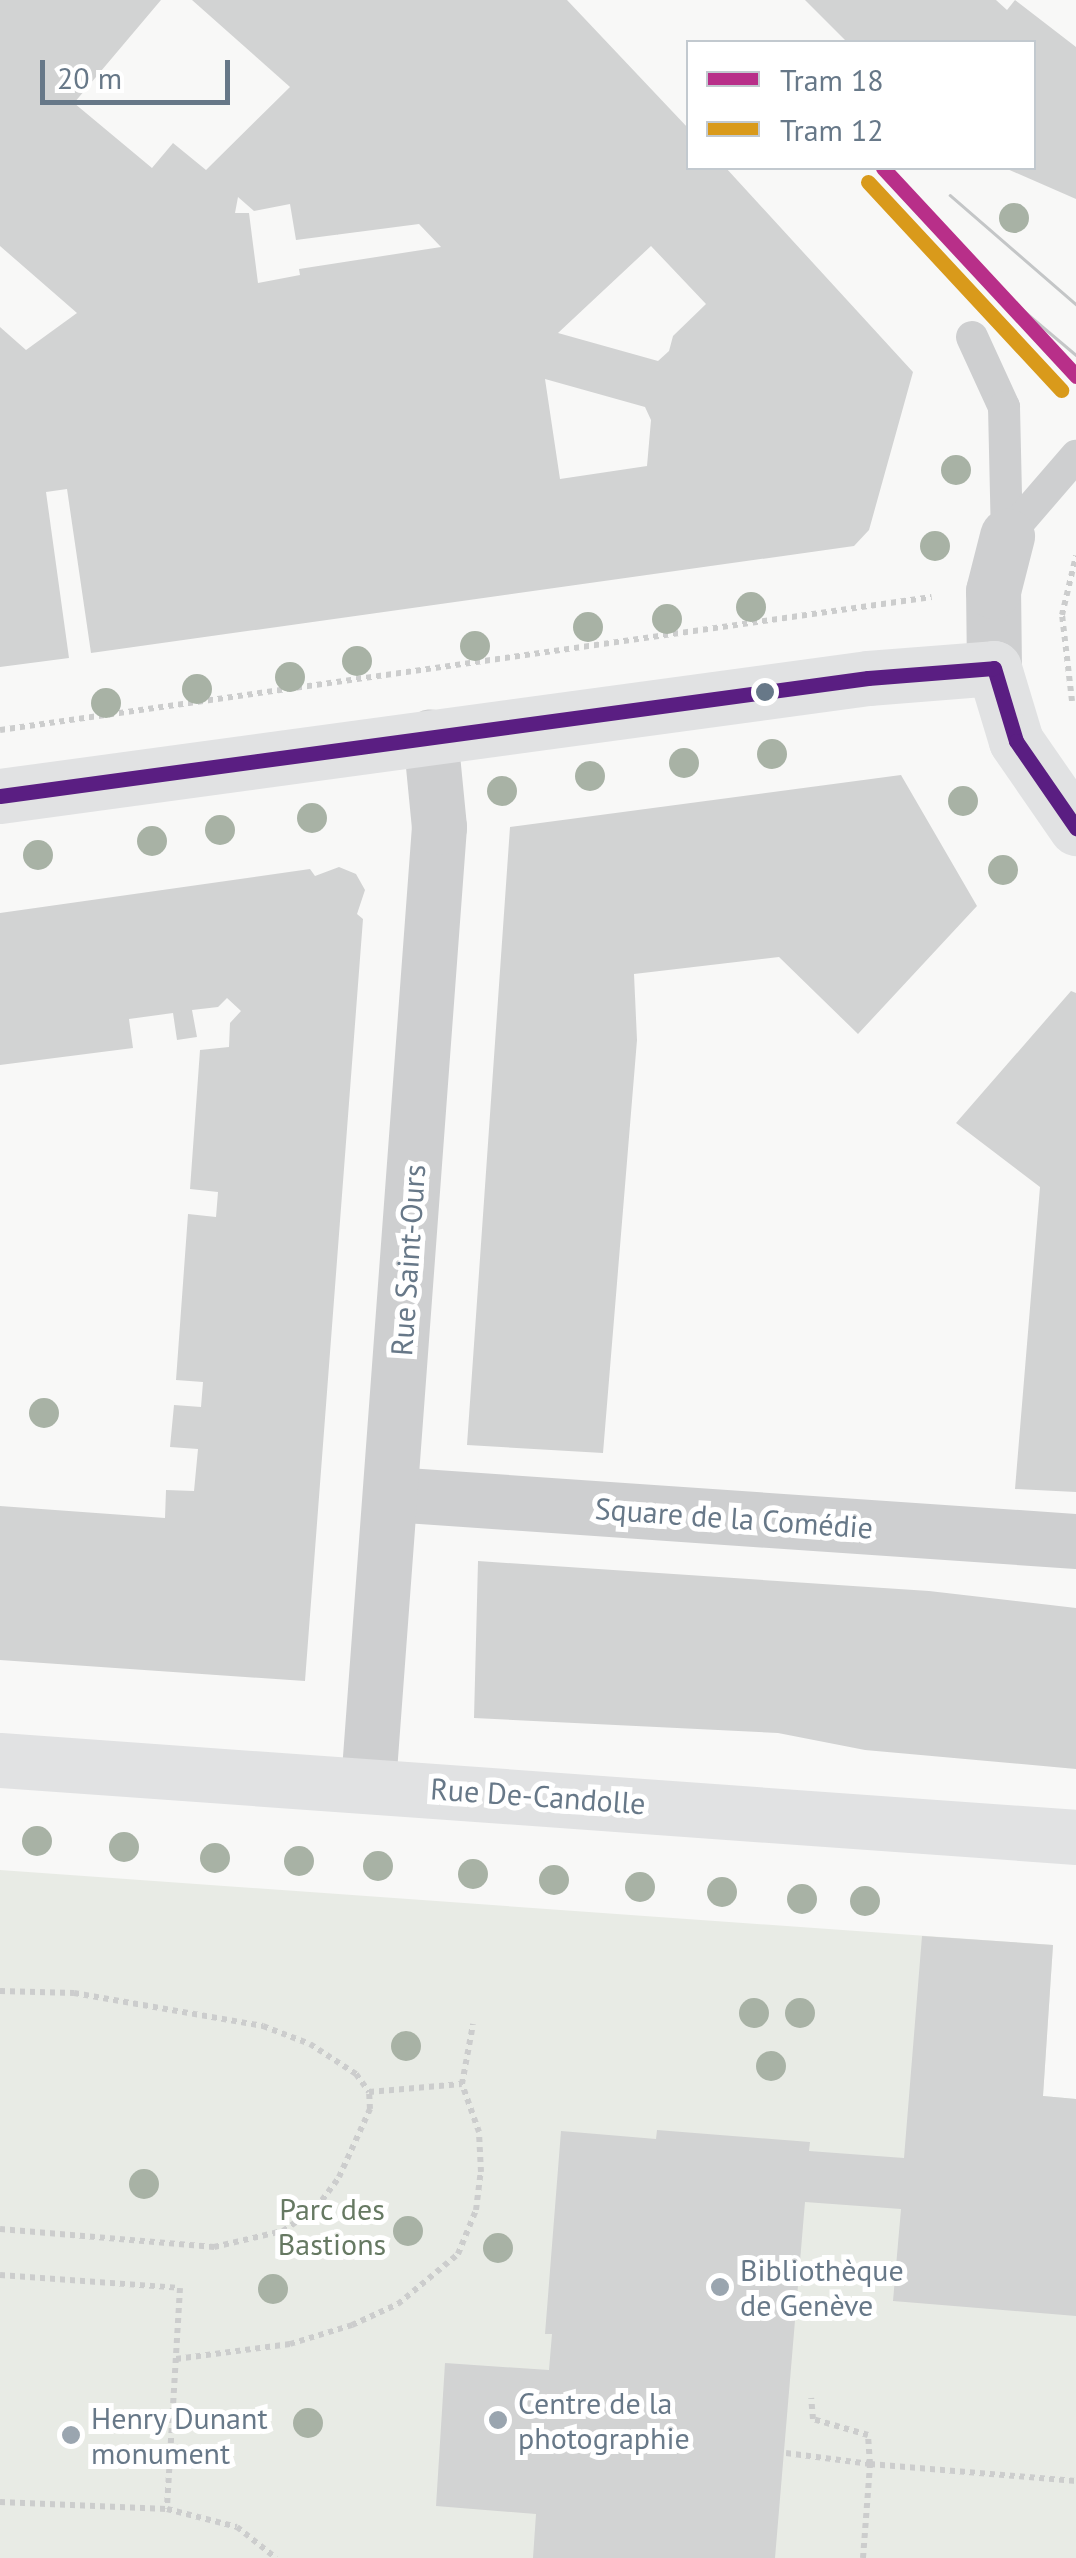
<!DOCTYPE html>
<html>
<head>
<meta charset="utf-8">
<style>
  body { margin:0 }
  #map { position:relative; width:1076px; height:2558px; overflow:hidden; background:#f8f8f7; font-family:"PT Sans",sans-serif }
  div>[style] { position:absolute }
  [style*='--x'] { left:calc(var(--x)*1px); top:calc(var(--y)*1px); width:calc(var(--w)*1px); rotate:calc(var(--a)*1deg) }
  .green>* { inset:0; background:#e8ebe5 }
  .building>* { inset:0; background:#d2d3d3 }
  .path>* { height:6px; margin-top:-3px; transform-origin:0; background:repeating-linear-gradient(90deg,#cccdcd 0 5px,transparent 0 10px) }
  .lane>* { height:32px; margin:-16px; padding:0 16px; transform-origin:16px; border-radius:16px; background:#cecfd0 }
  .street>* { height:55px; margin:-27.5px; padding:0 27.5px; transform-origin:27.5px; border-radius:27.5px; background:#cecfd0 }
  .secondary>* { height:55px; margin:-27.5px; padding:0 27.5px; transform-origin:27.5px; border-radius:27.5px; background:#e1e2e3 }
  .tram>* { height:2.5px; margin:-1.25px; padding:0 1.25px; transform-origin:1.25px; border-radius:1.25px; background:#c4c6c7 }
  .bus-1>* { height:15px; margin:-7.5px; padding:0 7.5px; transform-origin:7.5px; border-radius:7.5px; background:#5a1e82 }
  .tram-1>* { height:15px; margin:-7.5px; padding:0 7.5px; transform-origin:7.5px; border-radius:7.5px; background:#b82f89 }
  .tram-2>* { height:15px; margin:-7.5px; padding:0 7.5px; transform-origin:7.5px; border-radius:7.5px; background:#d99a1b }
  .trees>* { width:30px; height:30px; margin:-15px; border-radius:50%; background:#a8b2a5 }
  .dots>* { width:28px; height:28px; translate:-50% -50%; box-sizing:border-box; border:5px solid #fff; border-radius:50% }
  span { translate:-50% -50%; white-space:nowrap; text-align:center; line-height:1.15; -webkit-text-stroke:10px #fff; paint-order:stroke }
  .street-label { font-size:30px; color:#677888 }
  .park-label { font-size:30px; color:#667962 }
  .poi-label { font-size:30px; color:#677888 }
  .left { translate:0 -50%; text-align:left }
  .legend { position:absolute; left:686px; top:40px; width:350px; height:130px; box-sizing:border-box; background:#fff; border:2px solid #c2c9cf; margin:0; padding:12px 18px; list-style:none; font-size:30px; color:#677888 }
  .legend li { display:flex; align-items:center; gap:20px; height:50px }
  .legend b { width:50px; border:2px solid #c2c9cf }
  .scale { position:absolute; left:40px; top:60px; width:190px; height:45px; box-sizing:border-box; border:5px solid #677888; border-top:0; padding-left:12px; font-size:30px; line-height:35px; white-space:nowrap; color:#677888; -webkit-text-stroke:8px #fff; paint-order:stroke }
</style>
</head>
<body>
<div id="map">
  <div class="green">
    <i style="clip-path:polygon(0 1870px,1053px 1945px,1043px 2096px,1076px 2099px,1076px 2558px,0 2558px)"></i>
  </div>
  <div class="building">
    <i style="clip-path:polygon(evenodd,0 0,161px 0,74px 103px,152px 168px,173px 143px,206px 170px,290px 87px,192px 0,567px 0,688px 128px,688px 168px,726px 168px,913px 372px,869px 530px,854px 546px,91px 653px,67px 489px,46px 492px,69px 658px,0 667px,0 327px,26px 350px,77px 313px,0 246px,0 0,238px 197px,254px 211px,290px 204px,296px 240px,419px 224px,441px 247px,299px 269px,300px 275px,258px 283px,249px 213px,235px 213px,238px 197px,0 0,651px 246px,706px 304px,673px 336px,669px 351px,658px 361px,558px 333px,651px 246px,0 0,545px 379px,645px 407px,651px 420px,647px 466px,560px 479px,545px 379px)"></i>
    <i style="clip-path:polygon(805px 0,996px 0,1007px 10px,1015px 0,1076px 47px,1076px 199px,1005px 168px,1034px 168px,1034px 42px,847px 42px)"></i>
    <i style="clip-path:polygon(901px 775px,977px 906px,858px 1034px,779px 957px,634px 974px,637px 1040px,603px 1453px,467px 1445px,510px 827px)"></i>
    <i style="clip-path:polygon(339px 867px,356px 874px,365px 890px,357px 914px,363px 919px,305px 1681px,0 1660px,0 1506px,165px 1518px,166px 1490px,194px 1491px,198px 1449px,170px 1447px,174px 1405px,201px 1407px,203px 1382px,176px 1380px,188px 1214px,216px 1217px,218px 1192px,190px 1189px,200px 1050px,229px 1047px,230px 1023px,241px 1011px,227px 998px,218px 1007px,192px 1010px,197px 1037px,177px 1040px,173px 1013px,129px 1019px,133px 1048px,0 1065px,0 913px,310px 869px,315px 876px)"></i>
    <i style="clip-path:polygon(1071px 991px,1076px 993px,1076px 1492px,1015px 1489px,1040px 1187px,956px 1123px)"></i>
    <i style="clip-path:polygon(478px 1561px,929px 1591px,1076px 1608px,1076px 1769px,865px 1750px,778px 1733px,474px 1718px)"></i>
    <i style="clip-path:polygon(922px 1936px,1053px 1945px,1043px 2096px,1076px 2099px,1076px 2316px,893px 2301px,901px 2209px,805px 2202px,775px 2558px,533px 2558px,536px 2514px,436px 2506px,445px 2363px,549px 2370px,552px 2334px,545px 2334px,561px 2131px,656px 2139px,657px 2130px,810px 2142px,809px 2151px,904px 2158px)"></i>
  </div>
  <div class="path">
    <i style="--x:1072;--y:701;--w:87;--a:-96.6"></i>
    <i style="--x:1062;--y:615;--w:61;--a:-76.7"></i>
    <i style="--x:0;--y:730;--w:941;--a:-8.12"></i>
    <i style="--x:0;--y:1991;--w:74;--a:1.5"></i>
    <i style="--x:74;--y:1993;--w:192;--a:9.9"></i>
    <i style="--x:263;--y:2026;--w:50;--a:21"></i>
    <i style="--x:310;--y:2044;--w:55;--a:33.1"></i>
    <i style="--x:356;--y:2074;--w:22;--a:54"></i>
    <i style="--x:369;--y:2092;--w:93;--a:-4.9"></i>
    <i style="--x:0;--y:2229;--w:215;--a:4.8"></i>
    <i style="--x:214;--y:2247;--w:71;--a:-13.1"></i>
    <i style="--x:283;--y:2231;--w:40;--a:-34.9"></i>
    <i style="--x:316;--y:2208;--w:39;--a:-53"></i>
    <i style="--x:339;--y:2177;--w:75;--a:-65.5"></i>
    <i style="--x:370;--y:2109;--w:17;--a:-93"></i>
    <i style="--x:0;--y:2275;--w:180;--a:4.1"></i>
    <i style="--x:180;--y:2288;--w:221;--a:93.4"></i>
    <i style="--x:176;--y:2359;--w:115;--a:-7.5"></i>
    <i style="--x:290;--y:2344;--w:65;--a:-17"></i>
    <i style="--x:352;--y:2325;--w:51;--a:-24.5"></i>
    <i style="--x:398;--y:2304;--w:78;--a:-39.8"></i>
    <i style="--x:458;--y:2254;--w:48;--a:-67.8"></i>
    <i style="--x:476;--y:2210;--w:38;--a:-83"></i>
    <i style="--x:481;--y:2172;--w:40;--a:-92.9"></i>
    <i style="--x:479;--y:2132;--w:51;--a:-109.5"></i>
    <i style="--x:462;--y:2084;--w:61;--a:-79.6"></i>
    <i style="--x:786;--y:2453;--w:85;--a:7.5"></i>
    <i style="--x:870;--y:2464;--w:29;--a:-94"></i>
    <i style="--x:868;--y:2435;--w:57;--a:-163.8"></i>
    <i style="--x:813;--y:2419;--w:21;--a:-95"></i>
    <i style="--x:0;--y:2502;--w:167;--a:2.4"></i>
    <i style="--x:167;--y:2509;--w:72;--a:14.4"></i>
    <i style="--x:237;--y:2527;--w:50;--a:38.5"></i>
    <i style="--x:863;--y:2558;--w:94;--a:-85.7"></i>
    <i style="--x:870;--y:2464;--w:207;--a:4.7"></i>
  </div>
  <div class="lane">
    <i style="--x:972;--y:337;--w:77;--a:65.4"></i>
    <i style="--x:1004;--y:407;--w:129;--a:88.7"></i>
    <i style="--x:1007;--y:536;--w:106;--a:-49.2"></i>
  </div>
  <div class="street">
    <i style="--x:994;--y:668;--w:77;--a:-90.7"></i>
    <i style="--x:993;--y:591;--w:57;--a:-75.7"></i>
    <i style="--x:391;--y:1494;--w:687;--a:3.93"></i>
    <i style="--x:368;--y:1784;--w:960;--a:-85.76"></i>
    <i style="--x:439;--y:827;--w:91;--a:-95.6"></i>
  </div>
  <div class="secondary">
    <i style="--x:0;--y:796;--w:876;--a:-7.74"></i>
    <i style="--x:868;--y:678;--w:126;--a:-4.5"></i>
    <i style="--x:994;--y:668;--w:76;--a:73.2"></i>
    <i style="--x:1016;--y:741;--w:106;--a:55.4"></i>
    <i style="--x:0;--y:1760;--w:1079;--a:4.09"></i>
  </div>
  <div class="tram">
    <i style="--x:950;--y:195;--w:167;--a:40.9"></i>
    <i style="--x:998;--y:289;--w:102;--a:40.2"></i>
  </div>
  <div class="bus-1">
    <i style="--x:994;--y:668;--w:76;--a:73.2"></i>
    <i style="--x:1016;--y:741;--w:106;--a:55.4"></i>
    <i style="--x:0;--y:796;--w:876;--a:-7.74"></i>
    <i style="--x:868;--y:678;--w:126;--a:-4.5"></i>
  </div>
  <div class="tram-1">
    <i style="--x:883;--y:168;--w:284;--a:47.1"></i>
  </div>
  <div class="tram-2">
    <i style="--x:868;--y:182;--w:284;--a:47.1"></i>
  </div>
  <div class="trees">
    <i style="left:1014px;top:218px"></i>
    <i style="left:956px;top:470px"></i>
    <i style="left:935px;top:546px"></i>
    <i style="left:751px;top:607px"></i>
    <i style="left:667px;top:619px"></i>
    <i style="left:588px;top:627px"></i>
    <i style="left:475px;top:646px"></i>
    <i style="left:357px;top:661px"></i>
    <i style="left:290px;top:677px"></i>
    <i style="left:197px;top:689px"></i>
    <i style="left:106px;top:703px"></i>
    <i style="left:772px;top:754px"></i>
    <i style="left:684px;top:763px"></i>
    <i style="left:590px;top:776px"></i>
    <i style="left:502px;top:791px"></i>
    <i style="left:963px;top:801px"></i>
    <i style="left:312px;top:818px"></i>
    <i style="left:220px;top:830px"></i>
    <i style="left:152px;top:841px"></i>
    <i style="left:38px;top:855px"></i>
    <i style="left:1003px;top:870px"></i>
    <i style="left:44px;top:1413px"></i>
    <i style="left:37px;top:1841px"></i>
    <i style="left:124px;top:1847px"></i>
    <i style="left:215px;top:1858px"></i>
    <i style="left:299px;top:1861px"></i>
    <i style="left:378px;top:1866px"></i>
    <i style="left:473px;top:1874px"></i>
    <i style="left:554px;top:1880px"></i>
    <i style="left:640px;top:1887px"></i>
    <i style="left:722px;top:1892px"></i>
    <i style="left:802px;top:1899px"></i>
    <i style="left:865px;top:1901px"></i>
    <i style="left:754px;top:2013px"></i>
    <i style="left:800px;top:2013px"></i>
    <i style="left:406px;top:2046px"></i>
    <i style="left:771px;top:2066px"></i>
    <i style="left:144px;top:2184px"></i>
    <i style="left:408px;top:2231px"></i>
    <i style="left:498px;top:2248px"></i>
    <i style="left:273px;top:2289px"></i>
    <i style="left:308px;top:2423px"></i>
  </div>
  <div class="dots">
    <i style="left:765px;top:692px;background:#677888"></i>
    <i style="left:720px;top:2287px;background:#9aa5af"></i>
    <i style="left:498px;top:2420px;background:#9aa5af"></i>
    <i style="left:71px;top:2435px;background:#9aa5af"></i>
  </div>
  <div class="street-label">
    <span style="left:408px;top:1260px;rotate:-86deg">Rue Saint-Ours</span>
    <span style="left:734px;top:1518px;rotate:4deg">Square de la Comédie</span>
    <span style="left:538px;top:1796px;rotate:4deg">Rue De-Candolle</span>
  </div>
  <div class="park-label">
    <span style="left:332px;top:2226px">Parc des<br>Bastions</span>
  </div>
  <div class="poi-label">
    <span class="left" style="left:740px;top:2287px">Bibliothèque<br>de Genève</span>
    <span class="left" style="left:518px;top:2420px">Centre de la<br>photographie</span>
    <span class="left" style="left:91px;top:2435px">Henry Dunant<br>monument</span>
  </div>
  <ul class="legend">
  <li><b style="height:12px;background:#b82f89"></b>Tram 18</li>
  <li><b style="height:12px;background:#d99a1b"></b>Tram 12</li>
  </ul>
  <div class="scale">20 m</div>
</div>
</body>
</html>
